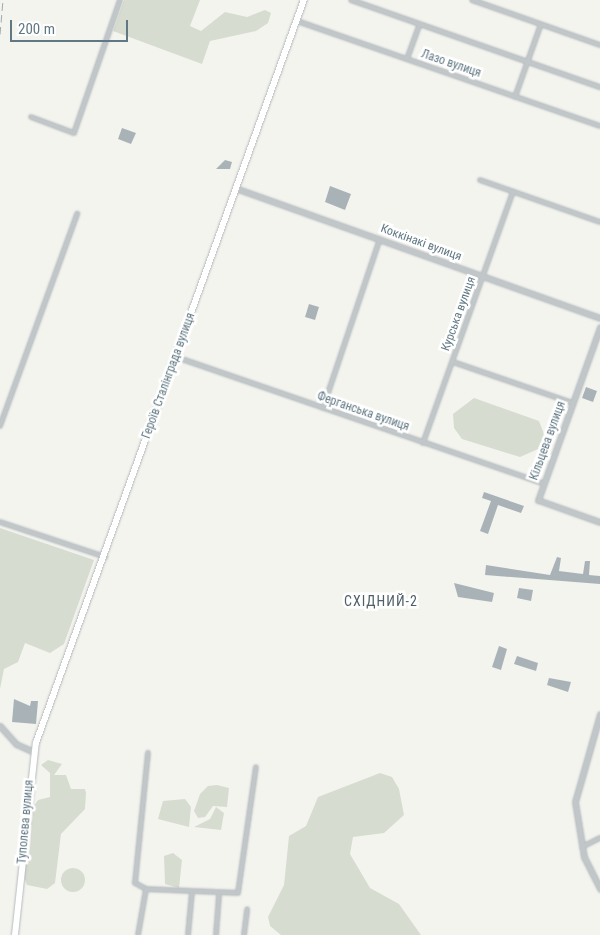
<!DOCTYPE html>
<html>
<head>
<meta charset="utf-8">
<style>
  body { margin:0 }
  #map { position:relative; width:600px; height:935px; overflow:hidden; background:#f4f4ef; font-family:"Roboto Condensed",sans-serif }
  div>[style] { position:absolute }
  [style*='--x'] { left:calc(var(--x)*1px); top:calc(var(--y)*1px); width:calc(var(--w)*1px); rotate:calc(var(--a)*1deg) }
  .green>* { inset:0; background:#d6dcd0 }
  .round { border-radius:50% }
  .building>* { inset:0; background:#a9b3b7 }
  .roads { filter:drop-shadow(0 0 1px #b3babd) drop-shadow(0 0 1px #b3babd) }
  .minor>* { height:4px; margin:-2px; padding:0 2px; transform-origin:2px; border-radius:2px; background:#c1c6c8 }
  .tertiary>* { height:5px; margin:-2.5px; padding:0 2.5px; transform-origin:2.5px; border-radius:2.5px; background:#c1c6c8 }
  .secondary>* { height:5.5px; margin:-2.75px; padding:0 2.75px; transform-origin:2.75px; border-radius:2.75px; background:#fff }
  .rail>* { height:1px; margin-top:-0.5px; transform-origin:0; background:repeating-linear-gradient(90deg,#a1a9ad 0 8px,transparent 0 12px) }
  span { translate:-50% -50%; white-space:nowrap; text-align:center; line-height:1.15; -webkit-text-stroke:5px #fff; paint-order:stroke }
  .street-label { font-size:12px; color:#607883 }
  .neighbourhood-label { font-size:14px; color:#4f5f68; letter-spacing:1px }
  .scale { position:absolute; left:10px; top:20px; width:118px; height:22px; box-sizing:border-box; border:2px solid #607883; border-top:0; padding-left:6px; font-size:15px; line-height:18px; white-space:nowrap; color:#607883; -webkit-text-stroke:4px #fff; paint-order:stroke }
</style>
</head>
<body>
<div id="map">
  <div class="green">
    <i style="clip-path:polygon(124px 0,200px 0,190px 26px,201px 31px,225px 12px,247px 17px,265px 10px,271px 13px,268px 23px,256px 31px,210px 41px,202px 64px,113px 31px)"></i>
    <i style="clip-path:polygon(474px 398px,539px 421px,544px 434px,538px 449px,520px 457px,462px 439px,454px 428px,453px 414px)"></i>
    <i style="clip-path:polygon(0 528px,94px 560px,64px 644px,50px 653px,25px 643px,18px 662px,4px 669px,0 689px)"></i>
    <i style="clip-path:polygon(48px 760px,62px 764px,54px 775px,66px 775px,71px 789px,85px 789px,86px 793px,85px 809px,61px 834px,55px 883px,47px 889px,27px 885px,22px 872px,30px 848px,32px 808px,38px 800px,50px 797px,50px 773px,41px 765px)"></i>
    <i style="clip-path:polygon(380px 773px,392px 777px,399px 789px,404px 815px,384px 833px,353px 837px,350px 854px,370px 888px,399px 904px,421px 935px,281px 935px,270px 926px,268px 917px,284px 885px,289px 836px,306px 826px,318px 797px)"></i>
    <i style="clip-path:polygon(217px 785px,229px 788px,227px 807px,213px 806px,205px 817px,198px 818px,194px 811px,200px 794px,208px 786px)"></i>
    <i style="clip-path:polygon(185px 799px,191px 807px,189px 827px,158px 819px,163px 801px)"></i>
    <i style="clip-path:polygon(216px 807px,224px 813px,221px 830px,194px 827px,210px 819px)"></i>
    <i style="clip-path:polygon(173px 853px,182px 860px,179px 888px,165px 884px,164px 856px)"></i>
    <i class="round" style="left:61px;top:868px;width:24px;height:24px"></i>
  </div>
  <div class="building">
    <i style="clip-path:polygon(122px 128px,136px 133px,131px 144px,118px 139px)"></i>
    <i style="clip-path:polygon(225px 160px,232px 162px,230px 169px,216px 169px)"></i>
    <i style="clip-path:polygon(330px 186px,351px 194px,345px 210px,325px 202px)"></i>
    <i style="clip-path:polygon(309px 304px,319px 307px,315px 320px,305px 317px)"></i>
    <i style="clip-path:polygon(586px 387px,597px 391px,593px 402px,582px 398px)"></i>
    <i style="clip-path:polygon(484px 492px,524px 506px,521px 513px,498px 505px,488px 534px,480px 531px,491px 501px,482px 498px)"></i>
    <i style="clip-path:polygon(557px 557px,561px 558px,559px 571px,583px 574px,585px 561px,590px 561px,589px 575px,600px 576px,600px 584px,485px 575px,486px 565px,550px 575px)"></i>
    <i style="clip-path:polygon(454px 583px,494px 593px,492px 602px,458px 597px)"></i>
    <i style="clip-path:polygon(519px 588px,533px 590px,531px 601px,517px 598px)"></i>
    <i style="clip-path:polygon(499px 646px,507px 649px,501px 670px,492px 667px)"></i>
    <i style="clip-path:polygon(517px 656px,538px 663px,536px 671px,514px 664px)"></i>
    <i style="clip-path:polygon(549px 678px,571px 682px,568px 692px,547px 685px)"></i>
    <i style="clip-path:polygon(14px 699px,30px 706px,31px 701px,38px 701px,36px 724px,12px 722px)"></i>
  </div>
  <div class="roads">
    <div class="minor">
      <i style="--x:351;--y:0;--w:264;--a:19.3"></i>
      <i style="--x:472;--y:0;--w:136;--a:19.4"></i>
      <i style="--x:297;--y:21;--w:321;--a:19.1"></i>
      <i style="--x:407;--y:59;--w:37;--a:-70"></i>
      <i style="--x:515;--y:97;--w:77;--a:-70.4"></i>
      <i style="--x:31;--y:117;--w:46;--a:20.4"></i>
      <i style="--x:74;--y:133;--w:141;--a:-70.9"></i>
      <i style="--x:480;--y:180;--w:127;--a:19.3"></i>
      <i style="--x:176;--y:357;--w:389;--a:19"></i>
      <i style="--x:453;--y:362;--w:127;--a:18.9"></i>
      <i style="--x:323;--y:408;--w:178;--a:-71.4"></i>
      <i style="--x:0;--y:426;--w:226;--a:-70"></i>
      <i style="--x:423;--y:443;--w:267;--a:-70.3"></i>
      <i style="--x:0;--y:522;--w:111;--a:18.4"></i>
      <i style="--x:582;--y:847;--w:20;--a:-27"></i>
      <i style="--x:146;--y:889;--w:13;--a:-151"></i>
      <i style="--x:135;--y:883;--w:131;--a:-84.3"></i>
      <i style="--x:138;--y:935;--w:47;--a:-80.1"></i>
      <i style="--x:146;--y:889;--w:92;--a:2.5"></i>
      <i style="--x:238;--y:893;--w:127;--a:-81.9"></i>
      <i style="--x:188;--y:935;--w:43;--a:-84.7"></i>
      <i style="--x:216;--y:935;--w:40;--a:-85.7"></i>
      <i style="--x:244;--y:935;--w:26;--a:-83"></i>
    </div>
    <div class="tertiary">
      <i style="--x:235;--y:188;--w:387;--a:19.6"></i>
      <i style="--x:600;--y:327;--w:184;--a:109.7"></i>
      <i style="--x:538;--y:500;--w:66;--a:19.5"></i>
      <i style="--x:600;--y:714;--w:91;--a:105.9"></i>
      <i style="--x:575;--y:802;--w:56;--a:80.7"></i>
      <i style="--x:584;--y:857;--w:36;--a:63"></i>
      <i style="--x:0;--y:726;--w:24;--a:48"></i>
      <i style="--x:16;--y:744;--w:20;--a:24"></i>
    </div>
    <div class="secondary">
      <i style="--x:15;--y:935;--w:193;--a:-83.8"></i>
      <i style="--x:36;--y:743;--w:790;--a:-70.17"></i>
    </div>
  </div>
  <div class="rail">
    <i style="--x:0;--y:34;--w:34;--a:-85"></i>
  </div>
  <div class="street-label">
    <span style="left:451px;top:64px;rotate:19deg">Лазо вулиця</span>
    <span style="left:421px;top:243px;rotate:20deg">Коккінакі вулиця</span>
    <span style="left:459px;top:314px;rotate:-70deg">Курська вулиця</span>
    <span style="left:169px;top:376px;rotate:-70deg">Героїв Сталінграда вулиця</span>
    <span style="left:363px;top:412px;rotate:19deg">Ферганська вулиця</span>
    <span style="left:548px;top:441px;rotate:-70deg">Кільцева вулиця</span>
    <span style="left:26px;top:822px;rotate:-85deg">Туполєва вулиця</span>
  </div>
  <div class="neighbourhood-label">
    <span style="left:381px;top:601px">СХІДНИЙ-2</span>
  </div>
  <div class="scale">200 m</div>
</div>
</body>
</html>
